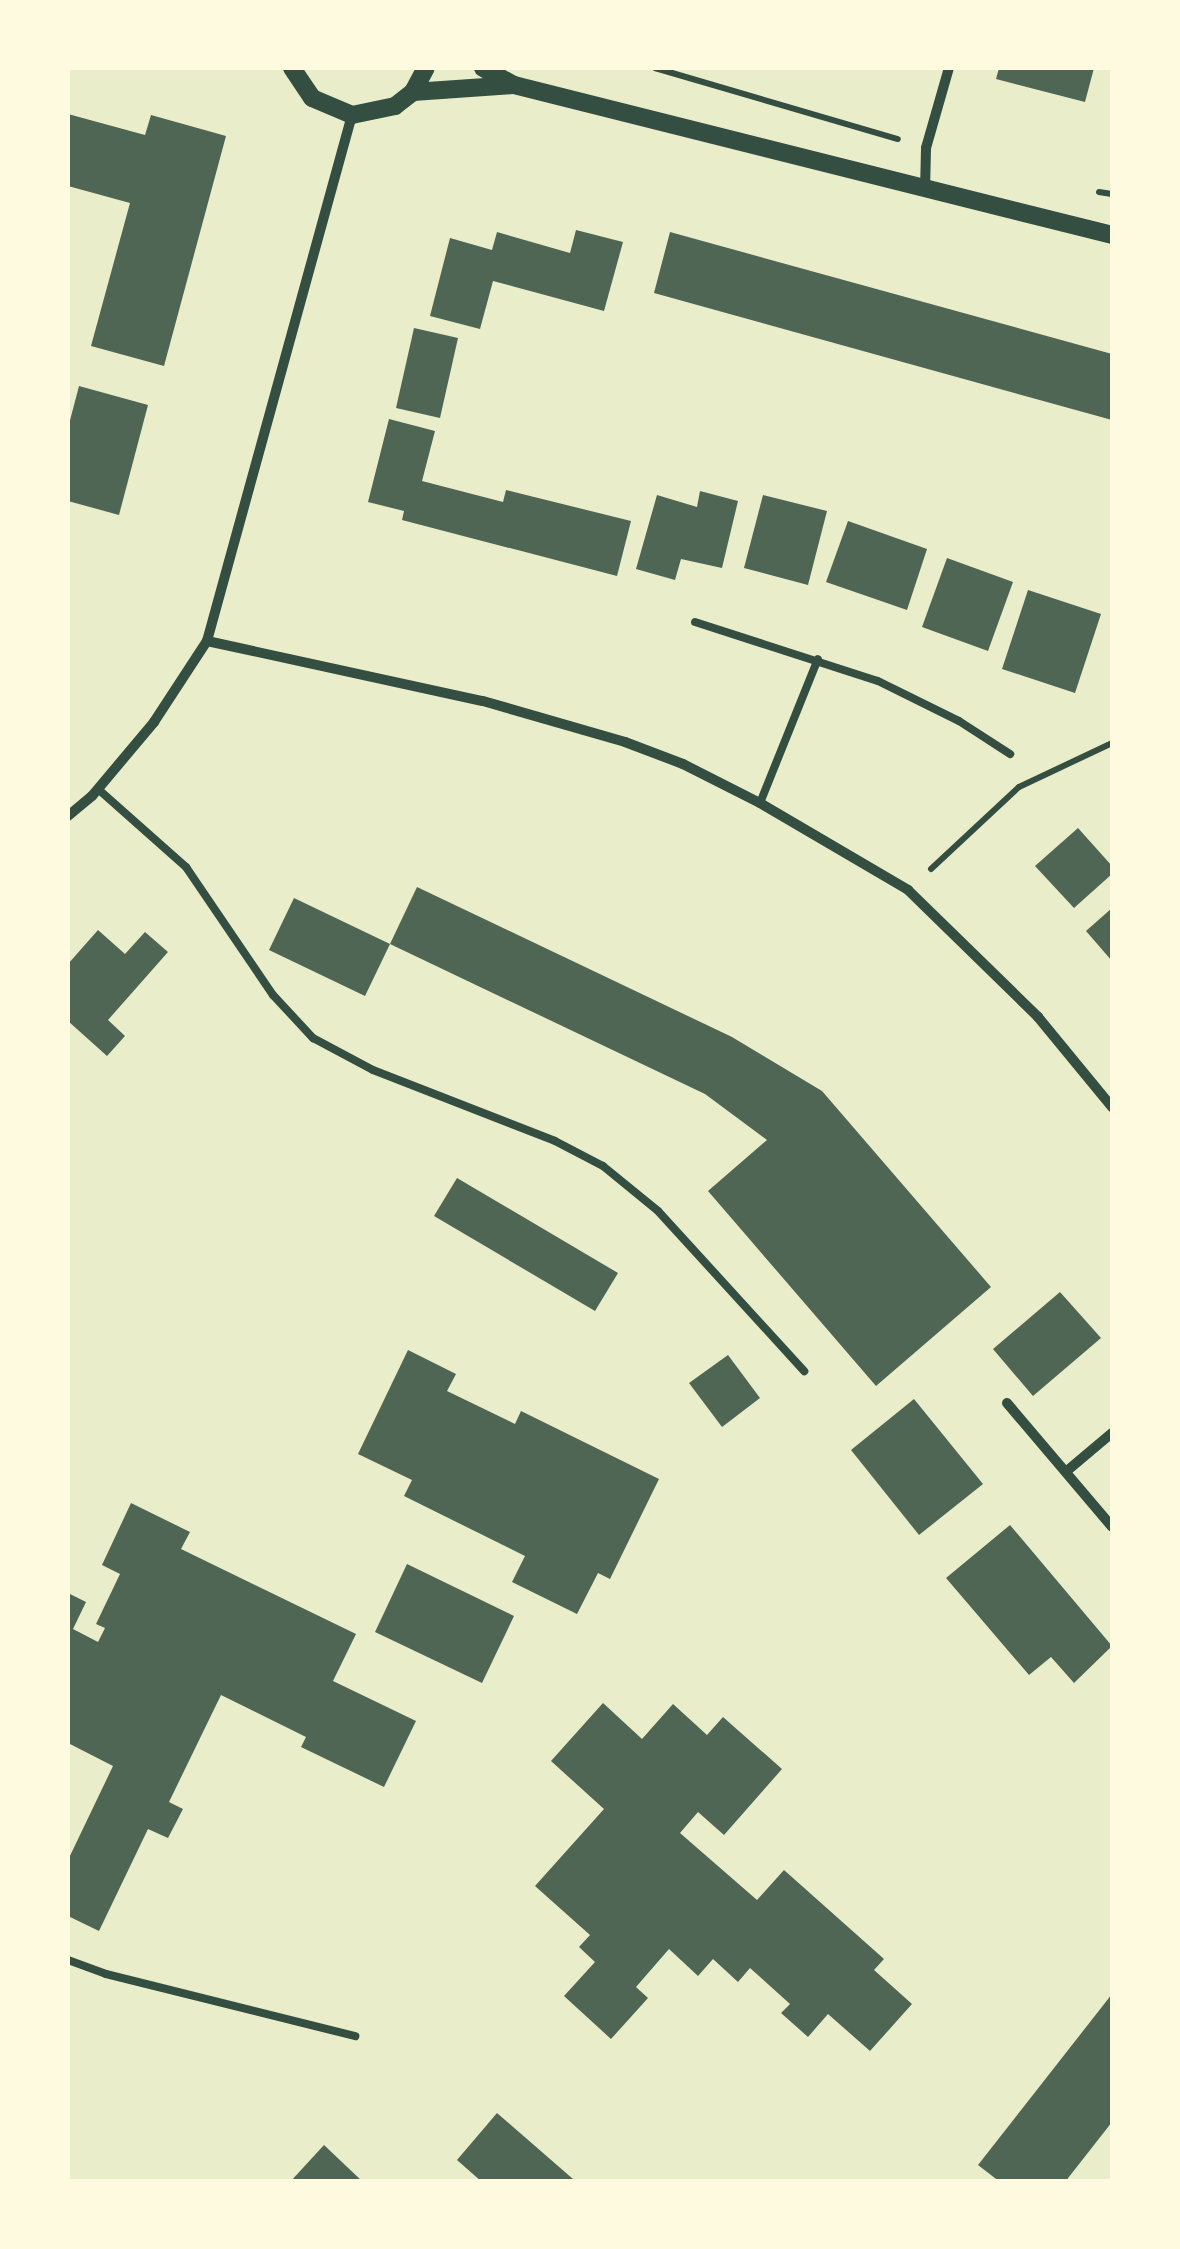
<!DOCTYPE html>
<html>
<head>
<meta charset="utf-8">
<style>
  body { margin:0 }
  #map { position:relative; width:1180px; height:2249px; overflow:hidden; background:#e9edc9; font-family:Ubuntu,sans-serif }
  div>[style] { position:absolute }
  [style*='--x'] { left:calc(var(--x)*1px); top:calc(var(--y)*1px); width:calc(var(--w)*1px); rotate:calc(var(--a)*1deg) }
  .building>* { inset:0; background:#4f6655 }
  .path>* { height:6px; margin:-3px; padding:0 3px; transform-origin:3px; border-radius:3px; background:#344e41 }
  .service>* { height:8px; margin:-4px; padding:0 4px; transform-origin:4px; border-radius:4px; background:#344e41 }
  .minor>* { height:10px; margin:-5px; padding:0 5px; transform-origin:5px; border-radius:5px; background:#344e41 }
  .tertiary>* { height:18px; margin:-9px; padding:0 9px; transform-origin:9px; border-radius:9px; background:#344e41 }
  span { translate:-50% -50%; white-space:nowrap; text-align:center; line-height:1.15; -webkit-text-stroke:8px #fefae0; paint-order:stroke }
  .frame { position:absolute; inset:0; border:70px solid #fefae0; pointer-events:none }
</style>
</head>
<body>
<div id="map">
  <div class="building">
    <i style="clip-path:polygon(999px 68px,1094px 68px,1085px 102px,996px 79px)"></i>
    <i style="clip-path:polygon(68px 114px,145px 135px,151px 115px,226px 136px,164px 366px,91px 346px,130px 203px,68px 186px)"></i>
    <i style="clip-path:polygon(576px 230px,623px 242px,604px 311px,493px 281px,480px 329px,430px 316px,450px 238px,492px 250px,497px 232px,570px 253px)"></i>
    <i style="clip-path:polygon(670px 232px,1112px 354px,1112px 420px,654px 293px)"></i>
    <i style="clip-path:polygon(414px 328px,458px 338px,440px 418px,396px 408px)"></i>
    <i style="clip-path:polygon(79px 386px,148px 405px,119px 515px,68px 501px,68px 428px)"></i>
    <i style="clip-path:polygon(389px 419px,435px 431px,422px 481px,503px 502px,506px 490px,631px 521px,617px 576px,402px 520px,404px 511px,368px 502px)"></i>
    <i style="clip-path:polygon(700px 491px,738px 501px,722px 568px,681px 559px,675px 580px,636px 569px,657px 495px,697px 507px)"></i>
    <i style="clip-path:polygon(763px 495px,827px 511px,808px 585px,744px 568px)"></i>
    <i style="clip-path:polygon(848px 521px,927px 549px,907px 610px,826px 582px)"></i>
    <i style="clip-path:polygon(947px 558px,1013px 582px,988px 651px,922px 627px)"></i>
    <i style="clip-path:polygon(1028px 590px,1101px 614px,1075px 693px,1002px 669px)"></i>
    <i style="clip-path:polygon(1078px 828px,1112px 866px,1112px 874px,1074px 908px,1035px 866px)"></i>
    <i style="clip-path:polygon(417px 887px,732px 1037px,822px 1091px,991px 1287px,876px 1386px,708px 1191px,767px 1140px,705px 1094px,390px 944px,365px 996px,269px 950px,294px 898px,390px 944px)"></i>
    <i style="clip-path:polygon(1112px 908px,1112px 961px,1086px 931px)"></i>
    <i style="clip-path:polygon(98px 930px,125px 954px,145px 932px,168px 952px,108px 1020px,125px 1036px,107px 1056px,68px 1021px,68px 964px)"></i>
    <i style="clip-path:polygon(457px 1178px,618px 1273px,595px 1311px,434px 1216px)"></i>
    <i style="clip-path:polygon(1060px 1292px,1101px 1338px,1033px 1396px,993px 1349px)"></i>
    <i style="clip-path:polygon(408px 1350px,456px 1374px,447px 1391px,515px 1424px,521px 1411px,659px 1479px,610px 1579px,598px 1573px,577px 1614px,512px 1582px,525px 1556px,404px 1496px,412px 1480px,358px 1454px)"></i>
    <i style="clip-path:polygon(728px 1355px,760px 1398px,722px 1427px,689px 1383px)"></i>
    <i style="clip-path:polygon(914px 1399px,983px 1484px,919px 1535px,851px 1450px)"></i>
    <i style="clip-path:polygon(131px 1503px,190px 1532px,181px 1549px,356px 1634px,333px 1681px,416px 1721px,384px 1787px,301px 1747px,306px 1737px,221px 1695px,169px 1802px,183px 1809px,168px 1838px,148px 1829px,99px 1931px,68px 1916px,68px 1860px,113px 1766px,68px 1743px,68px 1593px,86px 1602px,73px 1629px,98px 1642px,105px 1628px,96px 1624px,120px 1574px,102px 1565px)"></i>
    <i style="clip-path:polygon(1010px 1525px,1112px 1646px,1074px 1683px,1051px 1657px,1029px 1675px,946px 1578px)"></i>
    <i style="clip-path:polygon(407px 1564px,514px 1616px,482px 1683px,375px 1632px)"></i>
    <i style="clip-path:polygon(603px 1703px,642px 1739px,673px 1704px,707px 1735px,723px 1717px,782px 1769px,724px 1835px,698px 1812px,680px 1833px,757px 1900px,784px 1870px,884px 1959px,874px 1970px,912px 2004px,870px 2051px,828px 2014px,808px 2037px,781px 2013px,790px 2004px,750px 1968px,738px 1982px,713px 1959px,698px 1976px,669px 1949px,636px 1987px,648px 1998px,611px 2039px,564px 1996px,595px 1962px,579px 1947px,590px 1935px,535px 1886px,604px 1809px,551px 1761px)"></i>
    <i style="clip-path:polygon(1112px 1994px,1112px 2122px,1065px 2182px,1000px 2182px,978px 2165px)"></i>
    <i style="clip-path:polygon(497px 2113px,573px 2179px,570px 2182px,482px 2182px,457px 2160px)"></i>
    <i style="clip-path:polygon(324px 2145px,363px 2182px,290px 2182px)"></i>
  </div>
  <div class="path">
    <i style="--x:655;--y:68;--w:253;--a:16.3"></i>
    <i style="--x:1099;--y:192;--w:13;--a:9"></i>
    <i style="--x:931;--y:869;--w:120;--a:-43"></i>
    <i style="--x:1019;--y:787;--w:103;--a:-25.3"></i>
  </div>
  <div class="service">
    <i style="--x:695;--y:622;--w:192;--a:17.9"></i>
    <i style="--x:878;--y:681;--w:90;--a:26.3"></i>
    <i style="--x:959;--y:721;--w:61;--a:32.9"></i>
    <i style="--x:98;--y:789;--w:118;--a:41.6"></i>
    <i style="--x:186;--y:867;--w:155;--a:55.8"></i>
    <i style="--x:273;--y:995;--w:59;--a:47.1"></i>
    <i style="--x:313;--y:1038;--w:68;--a:28.1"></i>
    <i style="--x:373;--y:1070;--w:195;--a:21.3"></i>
    <i style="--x:555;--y:1141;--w:54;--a:27.5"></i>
    <i style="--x:603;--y:1166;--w:71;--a:39.3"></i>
    <i style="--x:658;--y:1211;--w:217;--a:47.6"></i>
    <i style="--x:760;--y:803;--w:155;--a:-68.1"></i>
    <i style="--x:68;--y:1960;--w:40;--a:20.2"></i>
    <i style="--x:106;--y:1974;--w:257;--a:14"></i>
  </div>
  <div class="minor">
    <i style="--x:925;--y:190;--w:42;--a:-88.6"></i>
    <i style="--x:926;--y:148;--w:83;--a:-74"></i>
    <i style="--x:207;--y:641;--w:282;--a:12.3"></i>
    <i style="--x:483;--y:701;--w:148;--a:16.1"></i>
    <i style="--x:625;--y:742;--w:62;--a:20.8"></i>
    <i style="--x:683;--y:764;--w:86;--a:26.9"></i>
    <i style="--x:760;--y:803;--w:172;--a:30.4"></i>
    <i style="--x:908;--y:890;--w:182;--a:44.3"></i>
    <i style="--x:1038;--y:1017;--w:117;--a:50.6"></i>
    <i style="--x:68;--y:816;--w:31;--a:-40"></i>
    <i style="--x:92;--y:796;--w:97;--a:-50"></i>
    <i style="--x:154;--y:722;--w:97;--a:-56.8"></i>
    <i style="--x:207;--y:641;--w:546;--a:-74.59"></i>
    <i style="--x:1007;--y:1403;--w:162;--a:49.7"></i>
    <i style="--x:1068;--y:1470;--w:57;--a:-40.1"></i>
  </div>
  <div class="tertiary">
    <i style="--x:292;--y:68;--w:36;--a:56"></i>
    <i style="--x:312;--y:98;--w:43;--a:23"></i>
    <i style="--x:352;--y:115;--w:44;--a:-11.8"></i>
    <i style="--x:395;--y:106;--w:23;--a:-38"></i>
    <i style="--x:413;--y:92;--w:27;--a:-62"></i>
    <i style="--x:483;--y:68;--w:35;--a:29"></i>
    <i style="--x:514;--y:85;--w:617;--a:14.08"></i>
    <i style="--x:413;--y:92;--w:100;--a:-4"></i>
  </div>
  <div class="frame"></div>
</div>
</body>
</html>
